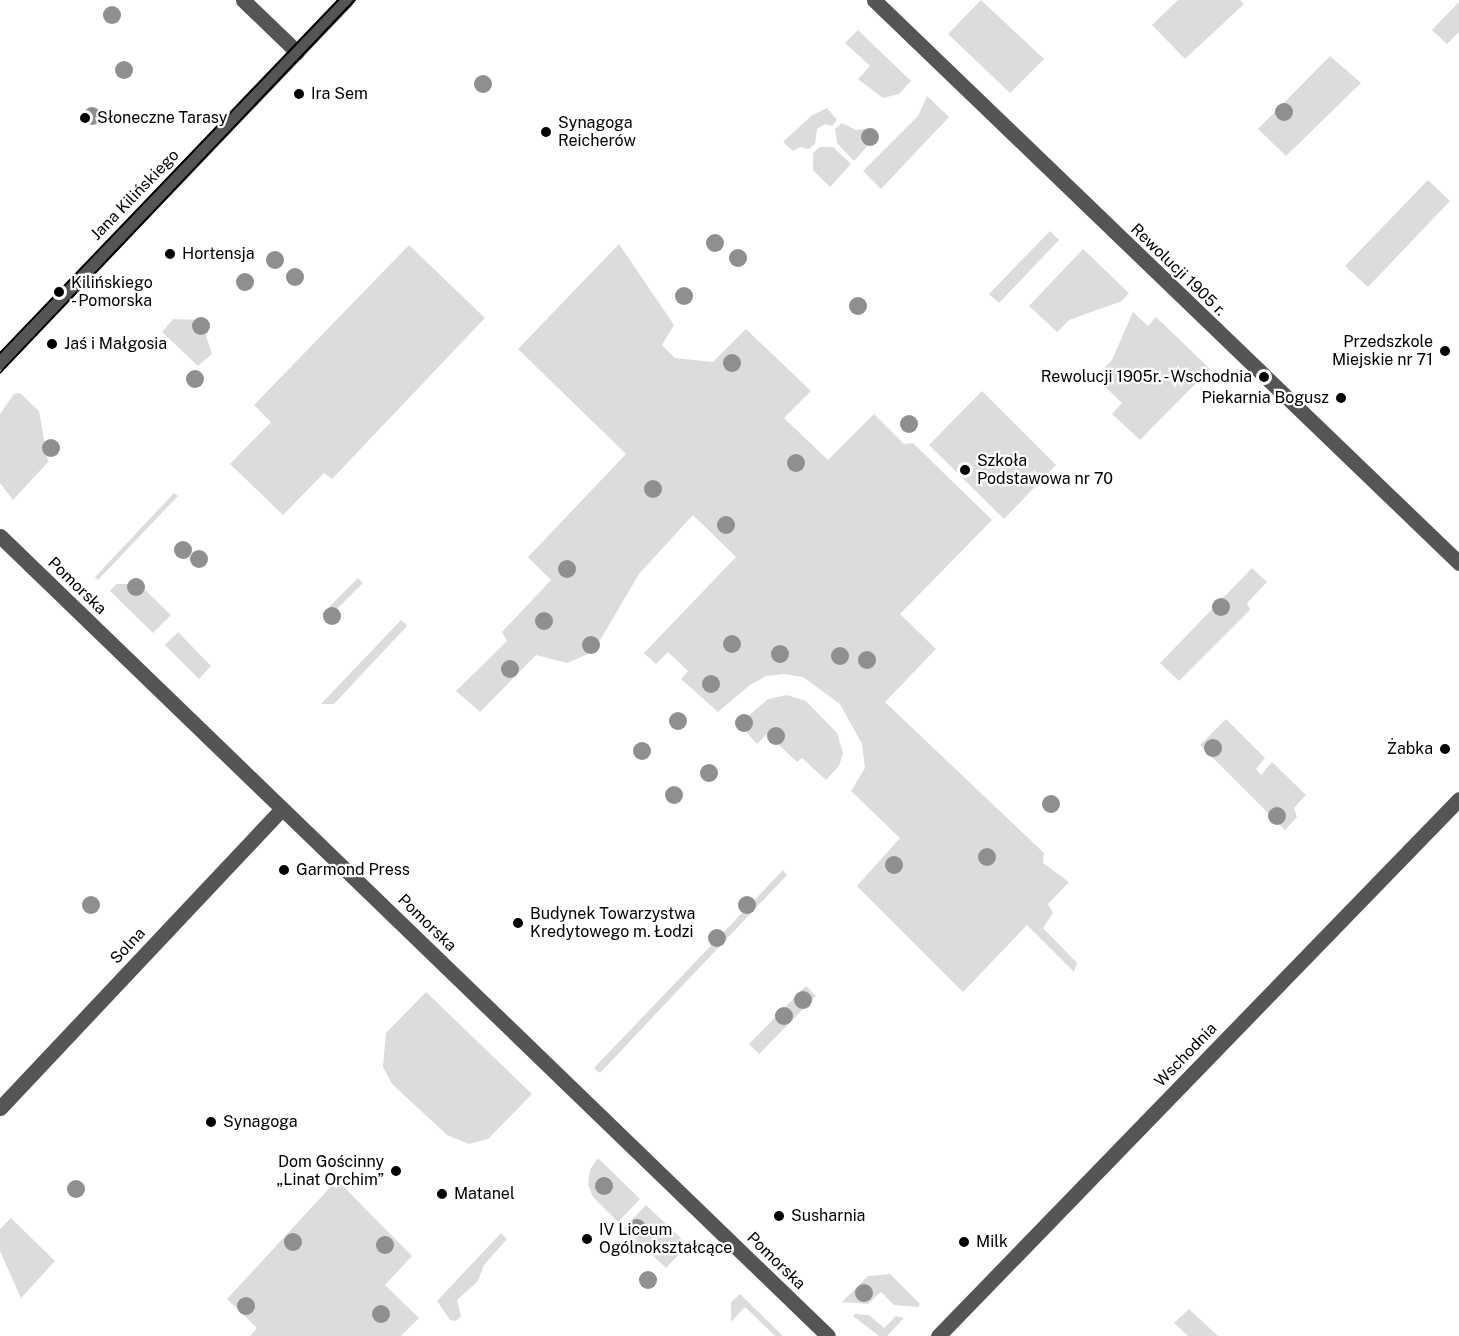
<!DOCTYPE html>
<html>
<head>
<meta charset="utf-8">
<style>
  body { margin:0 }
  #map { position:relative; width:1459px; height:1336px; overflow:hidden; background:#fff; font-family:"Public Sans",sans-serif }
  div>[style] { position:absolute }
  [style*='--x'] { left:calc(var(--x)*1px); top:calc(var(--y)*1px); width:calc(var(--w)*1px); rotate:calc(var(--a)*1deg) }
  .green>* { inset:0; background:#dcdcdc }
  .minor>* { height:15px; margin:-7.5px; padding:0 7.5px; transform-origin:7.5px; border-radius:7.5px; background:#555 }
  .tram>* { height:1.5px; margin:-0.75px; padding:0 0.75px; transform-origin:0.75px; border-radius:0.75px; background:#000 }
  .trees>* { width:18px; height:18px; margin:-9px; border-radius:50%; background:#8f8f8f }
  .dots>* { width:16px; height:16px; translate:-50% -50%; box-sizing:border-box; border:3px solid #fff; border-radius:50% }
  span { translate:-50% -50%; white-space:nowrap; text-align:center; line-height:1.15; -webkit-text-stroke:4.5px #fff; paint-order:stroke }
  .poi-label { font-size:16px; color:#000 }
  .left { translate:0 -50%; text-align:left }
  .right { translate:-100% -50%; text-align:right }
  .street-label { font-size:16px; color:#000 }
</style>
</head>
<body>
<div id="map">
  <div class="green">
    <i style="clip-path:polygon(981px 0,1044px 59px,1010px 93px,948px 34px)"></i>
    <i style="clip-path:polygon(1178px 0,1240px 0,1244px 4px,1185px 59px,1152px 25px)"></i>
    <i style="clip-path:polygon(1459px 2px,1459px 32px,1447px 44px,1432px 30px)"></i>
    <i style="clip-path:polygon(858px 30px,911px 81px,899px 94px,883px 98px,858px 79px,870px 66px,845px 43px)"></i>
    <i style="clip-path:polygon(1330px 56px,1361px 83px,1286px 156px,1258px 129px)"></i>
    <i style="clip-path:polygon(927px 96px,949px 117px,881px 189px,863px 171px,918px 116px)"></i>
    <i style="clip-path:polygon(827px 108px,837px 120px,832px 126px,825px 124px,817px 129px,815px 144px,809px 149px,800px 147px,793px 151px,783px 142px,811px 116px)"></i>
    <i style="clip-path:polygon(842px 123px,856px 130px,873px 128px,878px 134px,854px 161px,837px 143px,835px 129px)"></i>
    <i style="clip-path:polygon(820px 147px,833px 147px,851px 164px,830px 187px,813px 170px,813px 153px)"></i>
    <i style="clip-path:polygon(1428px 180px,1450px 201px,1368px 287px,1345px 266px)"></i>
    <i style="clip-path:polygon(1050px 231px,1059px 240px,999px 303px,989px 294px)"></i>
    <i style="clip-path:polygon(619px 244px,674px 325px,662px 345px,675px 358px,713px 362px,746px 329px,811px 391px,784px 418px,828px 460px,874px 414px,904px 444px,913px 443px,992px 520px,900px 614px,936px 649px,885px 702px,1044px 853px,1043px 863px,1069px 882px,1048px 904px,1053px 913px,1043px 928px,1077px 963px,1074px 972px,1027px 925px,963px 992px,857px 886px,900px 838px,851px 791px,865px 768px,862px 744px,840px 704px,803px 677px,784px 674px,766px 676px,750px 685px,718px 712px,681px 679px,688px 671px,668px 652px,656px 664px,644px 653px,736px 557px,693px 515px,639px 574px,593px 652px,567px 663px,536px 655px,480px 712px,456px 691px,507px 641px,502px 632px,551px 580px,528px 557px,626px 454px,518px 349px)"></i>
    <i style="clip-path:polygon(409px 245px,485px 318px,332px 479px,324px 473px,283px 515px,230px 464px,271px 422px,254px 405px)"></i>
    <i style="clip-path:polygon(1083px 249px,1129px 293px,1122px 301px,1069px 320px,1057px 332px,1029px 306px)"></i>
    <i style="clip-path:polygon(1133px 312px,1148px 326px,1156px 317px,1210px 369px,1140px 440px,1112px 414px,1122px 403px,1095px 377px,1112px 360px)"></i>
    <i style="clip-path:polygon(173px 319px,201px 320px,212px 354px,198px 366px,162px 332px)"></i>
    <i style="clip-path:polygon(982px 391px,1056px 465px,1004px 519px,929px 445px)"></i>
    <i style="clip-path:polygon(20px 393px,39px 411px,48px 462px,13px 500px,0 483px,0 414px,14px 394px)"></i>
    <i style="clip-path:polygon(174px 493px,178px 496px,98px 580px,95px 577px)"></i>
    <i style="clip-path:polygon(1252px 568px,1267px 582px,1247px 603px,1250px 610px,1179px 681px,1160px 663px)"></i>
    <i style="clip-path:polygon(358px 578px,363px 583px,334px 612px,339px 617px,332px 624px,322px 614px)"></i>
    <i style="clip-path:polygon(116px 584px,139px 584px,171px 615px,153px 633px,110px 591px)"></i>
    <i style="clip-path:polygon(401px 620px,407px 626px,334px 704px,321px 704px)"></i>
    <i style="clip-path:polygon(178px 632px,211px 666px,199px 679px,165px 645px)"></i>
    <i style="clip-path:polygon(787px 695px,806px 701px,837px 733px,843px 753px,839px 766px,826px 780px,802px 758px,797px 762px,767px 734px,757px 744px,739px 724px,768px 699px)"></i>
    <i style="clip-path:polygon(1226px 719px,1265px 758px,1256px 769px,1261px 775px,1272px 762px,1306px 795px,1294px 808px,1297px 817px,1285px 830px,1200px 745px)"></i>
    <i style="clip-path:polygon(783px 870px,787px 875px,600px 1073px,594px 1068px)"></i>
    <i style="clip-path:polygon(806px 986px,816px 996px,759px 1054px,749px 1044px)"></i>
    <i style="clip-path:polygon(426px 992px,532px 1094px,488px 1139px,469px 1144px,447px 1135px,392px 1084px,383px 1067px,386px 1033px)"></i>
    <i style="clip-path:polygon(598px 1158px,640px 1199px,618px 1222px,593px 1197px,588px 1185px,590px 1170px)"></i>
    <i style="clip-path:polygon(337px 1180px,412px 1256px,385px 1285px,419px 1318px,401px 1336px,250px 1336px,257px 1328px,227px 1299px)"></i>
    <i style="clip-path:polygon(646px 1205px,688px 1245px,666px 1268px,624px 1228px)"></i>
    <i style="clip-path:polygon(11px 1218px,55px 1261px,21px 1298px,0 1251px,0 1229px)"></i>
    <i style="clip-path:polygon(501px 1233px,507px 1239px,484px 1265px,478px 1281px,457px 1300px,461px 1316px,456px 1321px,450px 1320px,437px 1301px)"></i>
    <i style="clip-path:polygon(890px 1274px,920px 1304px,918px 1307px,894px 1305px,881px 1292px,868px 1304px,842px 1302px,868px 1276px)"></i>
    <i style="clip-path:polygon(740px 1294px,783px 1336px,775px 1336px,745px 1307px,731px 1322px,731px 1302px)"></i>
    <i style="clip-path:polygon(1189px 1309px,1218px 1336px,1188px 1336px,1174px 1323px)"></i>
    <i style="clip-path:polygon(855px 1314px,869px 1315px,884px 1328px,896px 1316px,904px 1318px,887px 1336px,879px 1336px,853px 1316px)"></i>
  </div>
  <div class="minor">
    <i style="--x:243;--y:0;--w:75;--a:43.9"></i>
    <i style="--x:874;--y:0;--w:812;--a:43.9"></i>
    <i style="--x:0;--y:362;--w:501;--a:-46.29"></i>
    <i style="--x:0;--y:536;--w:1151;--a:44.01"></i>
    <i style="--x:0;--y:1108;--w:411;--a:-46.7"></i>
    <i style="--x:938;--y:1336;--w:748;--a:-45.87"></i>
  </div>
  <div class="tram">
    <i style="--x:0;--y:353;--w:489;--a:-46.2"></i>
    <i style="--x:0;--y:373;--w:515;--a:-46.42"></i>
  </div>
  <div class="trees">
    <i style="left:112px;top:15px"></i>
    <i style="left:124px;top:70px"></i>
    <i style="left:483px;top:84px"></i>
    <i style="left:1284px;top:112px"></i>
    <i style="left:92px;top:116px"></i>
    <i style="left:870px;top:137px"></i>
    <i style="left:715px;top:243px"></i>
    <i style="left:738px;top:258px"></i>
    <i style="left:275px;top:260px"></i>
    <i style="left:295px;top:277px"></i>
    <i style="left:245px;top:282px"></i>
    <i style="left:684px;top:296px"></i>
    <i style="left:858px;top:306px"></i>
    <i style="left:201px;top:326px"></i>
    <i style="left:732px;top:363px"></i>
    <i style="left:195px;top:379px"></i>
    <i style="left:909px;top:424px"></i>
    <i style="left:51px;top:448px"></i>
    <i style="left:796px;top:463px"></i>
    <i style="left:653px;top:489px"></i>
    <i style="left:726px;top:525px"></i>
    <i style="left:183px;top:550px"></i>
    <i style="left:199px;top:559px"></i>
    <i style="left:567px;top:569px"></i>
    <i style="left:136px;top:587px"></i>
    <i style="left:1221px;top:607px"></i>
    <i style="left:332px;top:616px"></i>
    <i style="left:544px;top:621px"></i>
    <i style="left:732px;top:644px"></i>
    <i style="left:591px;top:645px"></i>
    <i style="left:780px;top:654px"></i>
    <i style="left:840px;top:656px"></i>
    <i style="left:867px;top:660px"></i>
    <i style="left:510px;top:669px"></i>
    <i style="left:711px;top:684px"></i>
    <i style="left:678px;top:721px"></i>
    <i style="left:744px;top:723px"></i>
    <i style="left:776px;top:736px"></i>
    <i style="left:1213px;top:748px"></i>
    <i style="left:642px;top:751px"></i>
    <i style="left:709px;top:773px"></i>
    <i style="left:674px;top:795px"></i>
    <i style="left:1051px;top:804px"></i>
    <i style="left:1277px;top:816px"></i>
    <i style="left:987px;top:857px"></i>
    <i style="left:894px;top:865px"></i>
    <i style="left:91px;top:905px"></i>
    <i style="left:747px;top:905px"></i>
    <i style="left:717px;top:938px"></i>
    <i style="left:803px;top:1000px"></i>
    <i style="left:784px;top:1016px"></i>
    <i style="left:604px;top:1186px"></i>
    <i style="left:76px;top:1189px"></i>
    <i style="left:637px;top:1228px"></i>
    <i style="left:293px;top:1242px"></i>
    <i style="left:385px;top:1245px"></i>
    <i style="left:648px;top:1280px"></i>
    <i style="left:864px;top:1293px"></i>
    <i style="left:246px;top:1306px"></i>
    <i style="left:381px;top:1314px"></i>
  </div>
  <div class="dots">
    <i style="left:299px;top:94px;background:#000"></i>
    <i style="left:85px;top:118px;background:#000"></i>
    <i style="left:546px;top:132px;background:#000"></i>
    <i style="left:170px;top:254px;background:#000"></i>
    <i style="left:59px;top:292px;background:#000"></i>
    <i style="left:52px;top:344px;background:#000"></i>
    <i style="left:1445px;top:351px;background:#000"></i>
    <i style="left:1264px;top:377px;background:#000"></i>
    <i style="left:1341px;top:398px;background:#000"></i>
    <i style="left:965px;top:470px;background:#000"></i>
    <i style="left:1445px;top:749px;background:#000"></i>
    <i style="left:284px;top:870px;background:#000"></i>
    <i style="left:518px;top:923px;background:#000"></i>
    <i style="left:211px;top:1122px;background:#000"></i>
    <i style="left:396px;top:1171px;background:#000"></i>
    <i style="left:442px;top:1194px;background:#000"></i>
    <i style="left:779px;top:1216px;background:#000"></i>
    <i style="left:587px;top:1239px;background:#000"></i>
    <i style="left:964px;top:1242px;background:#000"></i>
  </div>
  <div class="poi-label">
    <span class="left" style="left:311px;top:94px">Ira Sem</span>
    <span class="left" style="left:97px;top:118px">Słoneczne Tarasy</span>
    <span class="left" style="left:558px;top:132px">Synagoga<br>Reicherów</span>
    <span class="left" style="left:182px;top:254px">Hortensja</span>
    <span class="left" style="left:71px;top:292px">Kilińskiego<br>- Pomorska</span>
    <span class="right" style="left:1433px;top:351px">Przedszkole<br>Miejskie nr 71</span>
    <span class="left" style="left:64px;top:344px">Jaś i Małgosia</span>
    <span class="right" style="left:1252px;top:377px">Rewolucji 1905r. - Wschodnia</span>
    <span class="right" style="left:1329px;top:398px">Piekarnia Bogusz</span>
    <span class="left" style="left:977px;top:470px">Szkoła<br>Podstawowa nr 70</span>
    <span class="right" style="left:1433px;top:749px">Żabka</span>
    <span class="left" style="left:296px;top:870px">Garmond Press</span>
    <span class="left" style="left:530px;top:923px">Budynek Towarzystwa<br>Kredytowego m. Łodzi</span>
    <span class="left" style="left:223px;top:1122px">Synagoga</span>
    <span class="right" style="left:384px;top:1171px">Dom Gościnny<br>„Linat Orchim”</span>
    <span class="left" style="left:454px;top:1194px">Matanel</span>
    <span class="left" style="left:791px;top:1216px">Susharnia</span>
    <span class="left" style="left:599px;top:1239px">IV Liceum<br>Ogólnokształcące</span>
    <span class="left" style="left:976px;top:1242px">Milk</span>
  </div>
  <div class="street-label">
    <span style="left:135px;top:195px;rotate:-46deg">Jana Kilińskiego</span>
    <span style="left:1178px;top:270px;rotate:44deg">Rewolucji 1905 r.</span>
    <span style="left:77px;top:586px;rotate:44deg">Pomorska</span>
    <span style="left:427px;top:923px;rotate:44deg">Pomorska</span>
    <span style="left:128px;top:946px;rotate:-47deg">Solna</span>
    <span style="left:1186px;top:1055px;rotate:-46deg">Wschodnia</span>
    <span style="left:776px;top:1261px;rotate:44deg">Pomorska</span>
  </div>
</div>
</body>
</html>
